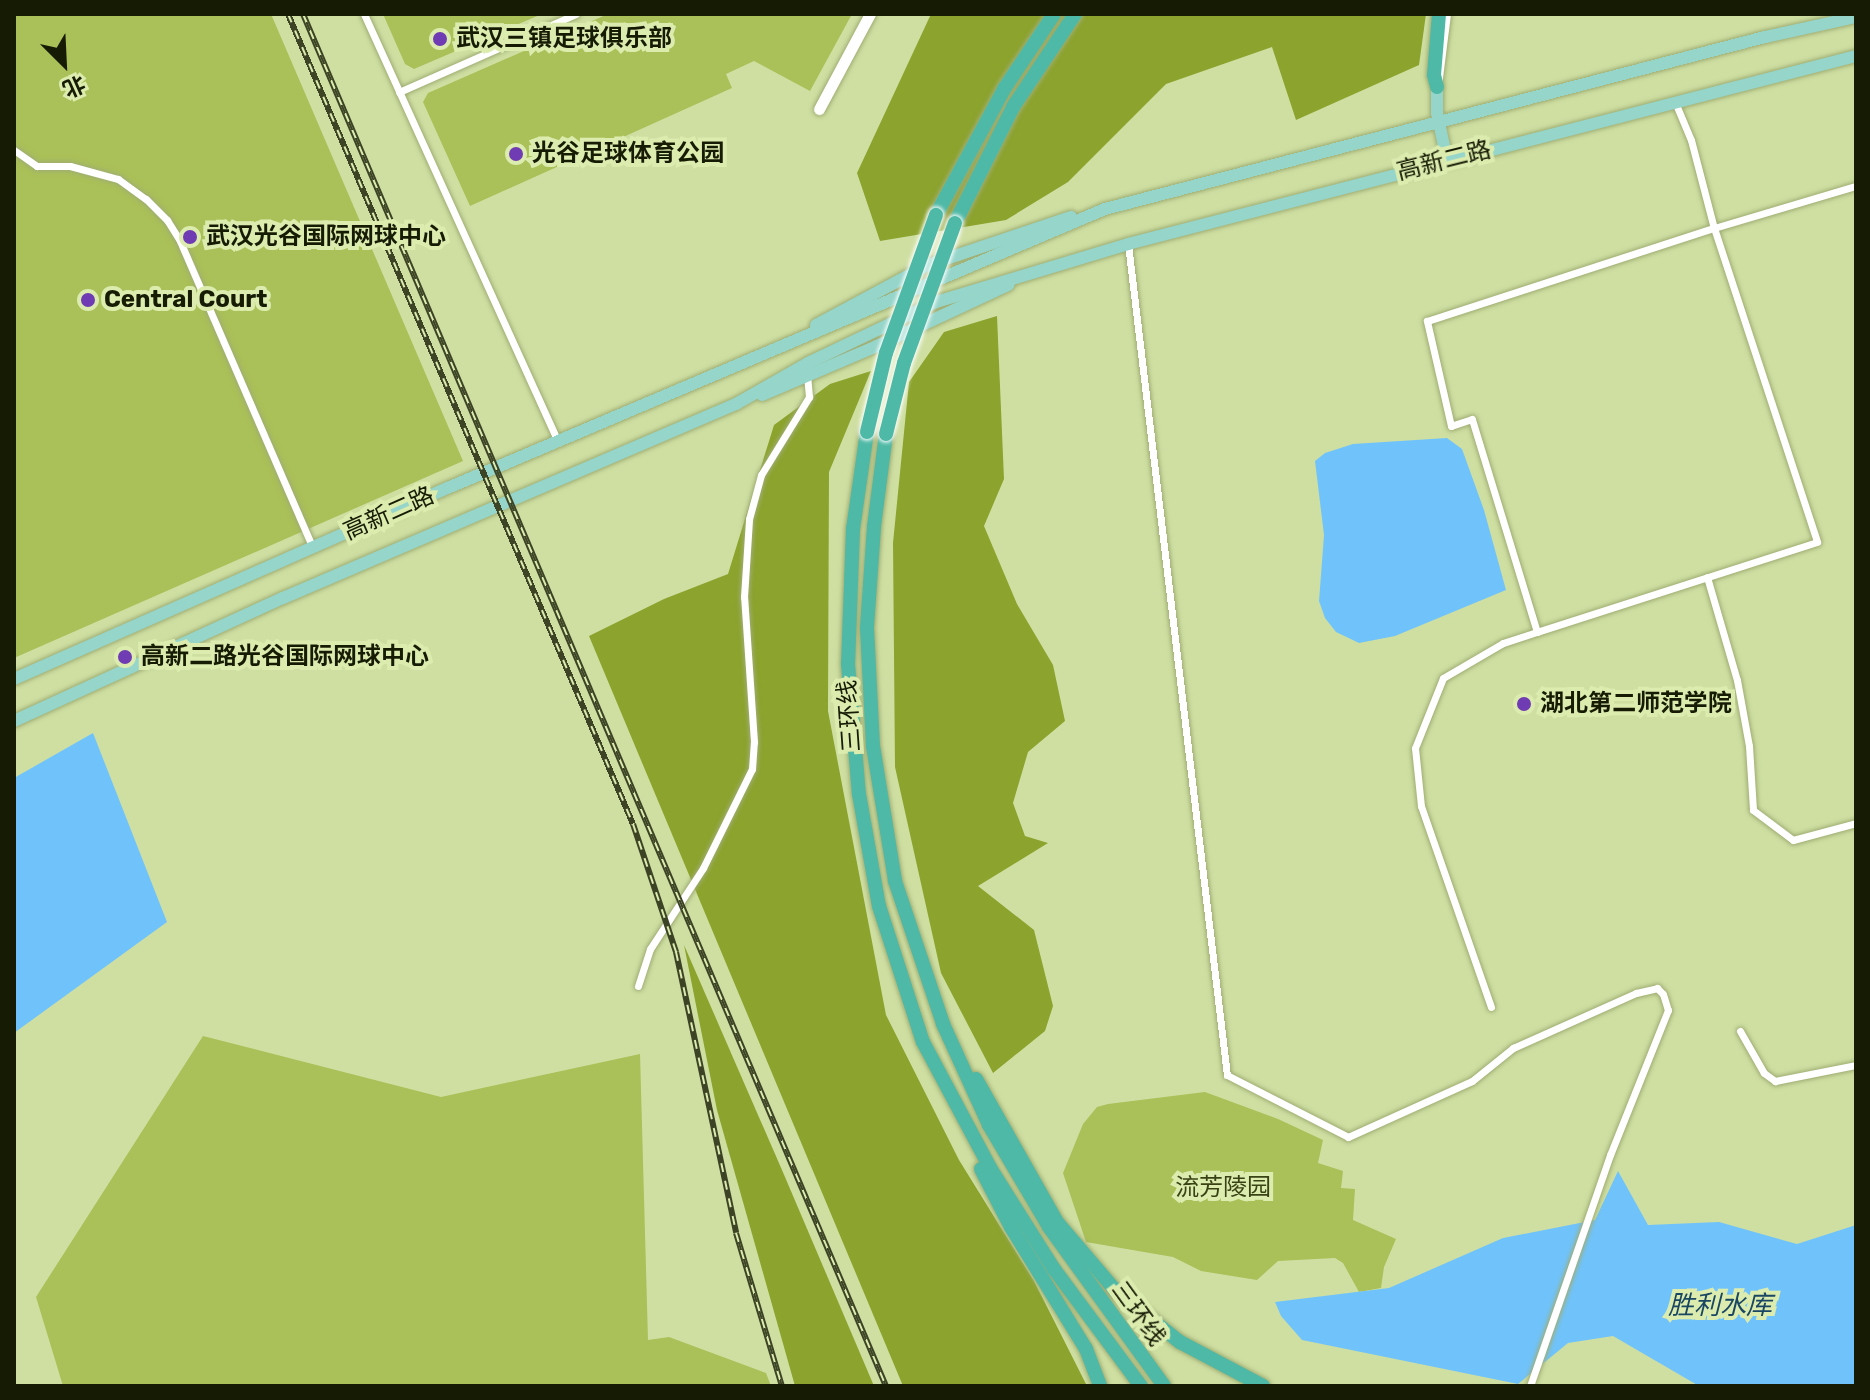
<!DOCTYPE html>
<html>
<head>
<meta charset="utf-8">
<style>
  body { margin:0 }
  #map { position:relative; width:1870px; height:1400px; overflow:hidden; background:#cfdfa2; font-family:Rubik,"Noto Sans SC",sans-serif }
  div>[style] { position:absolute }
  [style*='--x'] { left:calc(var(--x)*1px); top:calc(var(--y)*1px); width:calc(var(--w)*1px); rotate:calc(var(--a)*1deg) }
  .green>* { inset:0; background:#aac058 }
  .forest>* { inset:0; background:#8ca32d }
  .water>* { inset:0; background:#70c3fa }
  .roads { filter:drop-shadow(0 0 2px #9fad73) drop-shadow(0 0 2px #9fad73) }
  .street>* { height:7px; margin:-3.5px; padding:0 3.5px; transform-origin:3.5px; border-radius:3.5px; background:#fff }
  .secondary>* { height:11px; margin:-5.5px; padding:0 5.5px; transform-origin:5.5px; border-radius:5.5px; background:#fff }
  .primary>* { height:12px; margin:-6px; padding:0 6px; transform-origin:6px; border-radius:6px; background:#95d5ca }
  .highway>* { height:14px; margin:-7px; padding:0 7px; transform-origin:7px; border-radius:7px; background:#4eb9a6 }
  .rail>* { height:6px; margin-top:-3px; transform-origin:0; background:repeating-linear-gradient(90deg,#dcecaf 0 9px,#3c4425 0 18px); box-sizing:border-box; border-block:2px solid #3c4425 }
  .bridges { filter:drop-shadow(0 0 2px #fff) drop-shadow(0 0 2px #fff) }
  .highway-bridge>* { height:14px; margin:-7px; padding:0 7px; transform-origin:7px; border-radius:7px; background:#4eb9a6 }
  .dots>* { width:22px; height:22px; translate:-50% -50%; box-sizing:border-box; border:4px solid #dcecaf; border-radius:50% }
  span { translate:-50% -50%; white-space:nowrap; text-align:center; line-height:1.15; -webkit-text-stroke:8px #dcecaf; paint-order:stroke }
  .poi-label { font-size:24px; color:#161b04; font-weight:700 }
  .left { translate:0 -50%; text-align:left }
  .street-label { font-size:24px; color:#161b04 }
  .park-label { font-size:24px; color:#384214 }
  .water-label { font-size:26px; color:#194663; font-style:italic }
  .frame { position:absolute; inset:0; border:16px solid #161b04; pointer-events:none }
  .north { position:absolute; left:24px; top:24px; width:80px; height:80px; -webkit-text-stroke:6px #dcecaf; paint-order:stroke; rotate:156deg; font-size:22px; font-weight:700; line-height:32px; text-align:center; color:#161b04 }
  .north::after { content:''; display:block; margin:auto; width:28px; height:36px; background:#161b04; clip-path:polygon(50% 0,100% 100%,50% 72%,0 100%) }
</style>
</head>
<body>
<div id="map">
  <div class="green">
    <i style="clip-path:polygon(14px 14px,271px 14px,463px 461px,14px 658px)"></i>
    <i style="clip-path:polygon(383px 14px,542px 14px,414px 69px,405px 64px)"></i>
    <i style="clip-path:polygon(608px 14px,852px 14px,810px 91px,754px 61px,726px 74px,732px 88px,470px 206px,423px 102px,428px 93px)"></i>
    <i style="clip-path:polygon(203px 1036px,441px 1097px,640px 1054px,648px 1340px,669px 1337px,766px 1373px,771px 1386px,63px 1386px,36px 1297px)"></i>
    <i style="clip-path:polygon(1205px 1092px,1278px 1119px,1323px 1140px,1318px 1163px,1343px 1171px,1341px 1188px,1355px 1189px,1353px 1220px,1396px 1239px,1384px 1267px,1381px 1288px,1359px 1292px,1343px 1263px,1335px 1258px,1278px 1261px,1257px 1280px,1201px 1271px,1173px 1257px,1086px 1242px,1063px 1173px,1083px 1124px,1097px 1107px,1108px 1104px)"></i>
  </div>
  <div class="forest">
    <i style="clip-path:polygon(931px 14px,1426px 14px,1419px 65px,1296px 120px,1272px 47px,1166px 84px,1068px 182px,1006px 220px,880px 241px,857px 173px)"></i>
    <i style="clip-path:polygon(997px 316px,1004px 479px,984px 526px,1017px 604px,1053px 665px,1065px 721px,1028px 752px,1013px 803px,1025px 836px,1048px 843px,978px 886px,1034px 930px,1053px 1006px,1045px 1031px,993px 1073px,941px 973px,895px 767px,893px 543px,909px 382px,944px 332px)"></i>
    <i style="clip-path:polygon(871px 371px,829px 472px,828px 711px,886px 1015px,959px 1160px,1034px 1281px,1087px 1386px,903px 1386px,589px 636px,664px 599px,728px 574px,774px 425px,830px 384px)"></i>
    <i style="clip-path:polygon(684px 945px,782px 1170px,874px 1386px,795px 1386px,717px 1110px)"></i>
  </div>
  <div class="water">
    <i style="clip-path:polygon(1447px 438px,1462px 449px,1484px 510px,1506px 590px,1395px 636px,1359px 643px,1336px 632px,1325px 618px,1319px 601px,1324px 535px,1315px 461px,1325px 453px,1353px 444px)"></i>
    <i style="clip-path:polygon(93px 733px,167px 922px,14px 1033px,14px 778px)"></i>
    <i style="clip-path:polygon(1618px 1171px,1648px 1225px,1719px 1222px,1797px 1244px,1856px 1225px,1856px 1386px,1699px 1386px,1613px 1336px,1568px 1343px,1518px 1384px,1302px 1340px,1281px 1316px,1275px 1302px,1389px 1288px,1503px 1238px,1595px 1220px)"></i>
  </div>
  <div class="roads">
    <div class="street">
      <i style="--x:364;--y:14;--w:470;--a:65.6"></i>
      <i style="--x:1438;--y:85;--w:72;--a:-82.8"></i>
      <i style="--x:399;--y:92;--w:193;--a:-23.8"></i>
      <i style="--x:1675;--y:102;--w:41;--a:67.2"></i>
      <i style="--x:1691;--y:140;--w:91;--a:75.4"></i>
      <i style="--x:1714;--y:228;--w:330;--a:71.8"></i>
      <i style="--x:1817;--y:542;--w:294;--a:162.2"></i>
      <i style="--x:1537;--y:632;--w:223;--a:-107"></i>
      <i style="--x:1472;--y:419;--w:22;--a:162"></i>
      <i style="--x:1451;--y:426;--w:108;--a:-102.9"></i>
      <i style="--x:1427;--y:321;--w:302;--a:-18"></i>
      <i style="--x:1714;--y:228;--w:148;--a:-16.5"></i>
      <i style="--x:14;--y:150;--w:28;--a:35"></i>
      <i style="--x:37;--y:166;--w:33;--a:0"></i>
      <i style="--x:70;--y:166;--w:50;--a:15.2"></i>
      <i style="--x:118;--y:179;--w:34;--a:36"></i>
      <i style="--x:146;--y:199;--w:30;--a:45"></i>
      <i style="--x:167;--y:220;--w:25;--a:58"></i>
      <i style="--x:180;--y:241;--w:335;--a:66.6"></i>
      <i style="--x:1128;--y:244;--w:837;--a:83.21"></i>
      <i style="--x:1227;--y:1075;--w:136;--a:27.1"></i>
      <i style="--x:1348;--y:1137;--w:136;--a:-24.3"></i>
      <i style="--x:1472;--y:1081;--w:53;--a:-38.8"></i>
      <i style="--x:1513;--y:1048;--w:135;--a:-24.1"></i>
      <i style="--x:1636;--y:993;--w:22;--a:-13"></i>
      <i style="--x:1657;--y:988;--w:8;--a:45"></i>
      <i style="--x:1663;--y:994;--w:17;--a:73"></i>
      <i style="--x:1668;--y:1010;--w:156;--a:111.8"></i>
      <i style="--x:1610;--y:1155;--w:244;--a:109.1"></i>
      <i style="--x:1707;--y:577;--w:107;--a:73.8"></i>
      <i style="--x:1737;--y:680;--w:67;--a:79.7"></i>
      <i style="--x:1749;--y:746;--w:64;--a:86.4"></i>
      <i style="--x:1753;--y:810;--w:50;--a:36.9"></i>
      <i style="--x:1793;--y:840;--w:65;--a:-15.1"></i>
      <i style="--x:638;--y:986;--w:39;--a:-72"></i>
      <i style="--x:650;--y:949;--w:97;--a:-56.8"></i>
      <i style="--x:703;--y:868;--w:110;--a:-63.7"></i>
      <i style="--x:752;--y:769;--w:27;--a:-86"></i>
      <i style="--x:754;--y:742;--w:145;--a:-93.9"></i>
      <i style="--x:744;--y:597;--w:78;--a:-86.3"></i>
      <i style="--x:749;--y:519;--w:46;--a:-74.7"></i>
      <i style="--x:761;--y:475;--w:92;--a:-58.4"></i>
      <i style="--x:809;--y:397;--w:22;--a:-95"></i>
      <i style="--x:1491;--y:1007;--w:213;--a:-109.2"></i>
      <i style="--x:1421;--y:806;--w:58;--a:-95.9"></i>
      <i style="--x:1415;--y:748;--w:75;--a:-68.2"></i>
      <i style="--x:1443;--y:678;--w:69;--a:-30.3"></i>
      <i style="--x:1503;--y:643;--w:36;--a:-18"></i>
      <i style="--x:1740;--y:1031;--w:48;--a:60.3"></i>
      <i style="--x:1764;--y:1073;--w:14;--a:36"></i>
      <i style="--x:1775;--y:1081;--w:83;--a:-11.2"></i>
    </div>
    <div class="secondary">
      <i style="--x:819;--y:109;--w:108;--a:-61.8"></i>
    </div>
    <div class="primary">
      <i style="--x:1437;--y:87;--w:26;--a:90"></i>
      <i style="--x:1437;--y:113;--w:48;--a:78"></i>
      <i style="--x:816;--y:325;--w:127;--a:-28.2"></i>
      <i style="--x:928;--y:265;--w:151;--a:-18.6"></i>
      <i style="--x:762;--y:395;--w:125;--a:-23.1"></i>
      <i style="--x:877;--y:346;--w:145;--a:-25"></i>
      <i style="--x:14;--y:679;--w:476;--a:-23.8"></i>
      <i style="--x:450;--y:487;--w:712;--a:-23"></i>
      <i style="--x:1105;--y:209;--w:682;--a:-14.61"></i>
      <i style="--x:1765;--y:37;--w:93;--a:-12.4"></i>
      <i style="--x:14;--y:721;--w:296;--a:-24.6"></i>
      <i style="--x:283;--y:598;--w:493;--a:-23.2"></i>
      <i style="--x:736;--y:404;--w:83;--a:-29.7"></i>
      <i style="--x:808;--y:363;--w:142;--a:-25.5"></i>
      <i style="--x:936;--y:302;--w:201;--a:-16.8"></i>
      <i style="--x:1128;--y:244;--w:752;--a:-14.48"></i>
    </div>
    <div class="highway">
      <i style="--x:1437;--y:87;--w:12;--a:-104"></i>
      <i style="--x:1434;--y:75;--w:61;--a:-85.3"></i>
      <i style="--x:936;--y:215;--w:143;--a:-61.6"></i>
      <i style="--x:1004;--y:89;--w:90;--a:-56.3"></i>
      <i style="--x:955;--y:223;--w:130;--a:-63.4"></i>
      <i style="--x:1013;--y:107;--w:112;--a:-56.3"></i>
      <i style="--x:867;--y:432;--w:98;--a:98.2"></i>
      <i style="--x:853;--y:529;--w:135;--a:92.1"></i>
      <i style="--x:848;--y:664;--w:130;--a:85.2"></i>
      <i style="--x:859;--y:794;--w:114;--a:79.9"></i>
      <i style="--x:879;--y:906;--w:143;--a:72.1"></i>
      <i style="--x:923;--y:1042;--w:146;--a:61.9"></i>
      <i style="--x:992;--y:1171;--w:116;--a:57.7"></i>
      <i style="--x:1054;--y:1269;--w:146;--a:53.4"></i>
      <i style="--x:886;--y:434;--w:94;--a:97.4"></i>
      <i style="--x:874;--y:527;--w:101;--a:94"></i>
      <i style="--x:867;--y:628;--w:118;--a:87.1"></i>
      <i style="--x:873;--y:746;--w:137;--a:80.7"></i>
      <i style="--x:895;--y:881;--w:151;--a:71.4"></i>
      <i style="--x:943;--y:1024;--w:111;--a:65.5"></i>
      <i style="--x:989;--y:1125;--w:118;--a:59.5"></i>
      <i style="--x:1049;--y:1227;--w:196;--a:54.1"></i>
      <i style="--x:976;--y:1079;--w:164;--a:60.5"></i>
      <i style="--x:1057;--y:1222;--w:91;--a:49.5"></i>
      <i style="--x:1116;--y:1291;--w:82;--a:38.6"></i>
      <i style="--x:1180;--y:1342;--w:94;--a:27.9"></i>
      <i style="--x:981;--y:1169;--w:65;--a:62.7"></i>
      <i style="--x:1011;--y:1227;--w:143;--a:58.4"></i>
      <i style="--x:1086;--y:1349;--w:40;--a:69"></i>
    </div>
  </div>
  <div class="rail">
    <i style="--x:288;--y:14;--w:880;--a:66.93"></i>
    <i style="--x:633;--y:824;--w:135;--a:71.4"></i>
    <i style="--x:676;--y:952;--w:287;--a:77.9"></i>
    <i style="--x:736;--y:1233;--w:160;--a:73.3"></i>
    <i style="--x:303;--y:14;--w:1491;--a:66.98"></i>
  </div>
  <div class="bridges">
    <div class="highway-bridge">
      <i style="--x:867;--y:432;--w:81;--a:-76.5"></i>
      <i style="--x:886;--y:353;--w:147;--a:-70.1"></i>
      <i style="--x:886;--y:434;--w:73;--a:-75.8"></i>
      <i style="--x:904;--y:363;--w:149;--a:-70"></i>
    </div>
  </div>
  <div class="dots">
    <i style="left:440px;top:39px;background:#703cb3"></i>
    <i style="left:516px;top:154px;background:#703cb3"></i>
    <i style="left:190px;top:237px;background:#703cb3"></i>
    <i style="left:88px;top:300px;background:#703cb3"></i>
    <i style="left:125px;top:657px;background:#703cb3"></i>
    <i style="left:1524px;top:704px;background:#703cb3"></i>
  </div>
  <div class="poi-label">
    <span class="left" style="left:456px;top:39px">武汉三镇足球俱乐部</span>
    <span class="left" style="left:532px;top:154px">光谷足球体育公园</span>
    <span class="left" style="left:206px;top:237px">武汉光谷国际网球中心</span>
    <span class="left" style="left:104px;top:300px">Central Court</span>
    <span class="left" style="left:141px;top:657px">高新二路光谷国际网球中心</span>
    <span class="left" style="left:1540px;top:704px">湖北第二师范学院</span>
  </div>
  <div class="street-label">
    <span style="left:1444px;top:161px;rotate:-14deg">高新二路</span>
    <span style="left:389px;top:514px;rotate:-24deg">高新二路</span>
    <span style="left:850px;top:716px;rotate:-94deg">三环线</span>
    <span style="left:1138px;top:1314px;rotate:54deg">三环线</span>
  </div>
  <div class="park-label">
    <span style="left:1223px;top:1188px">流芳陵园</span>
  </div>
  <div class="water-label">
    <span style="left:1720px;top:1306px">胜利水库</span>
  </div>
  <div class="frame"></div>
  <div class="north">北</div>
</div>
</body>
</html>
